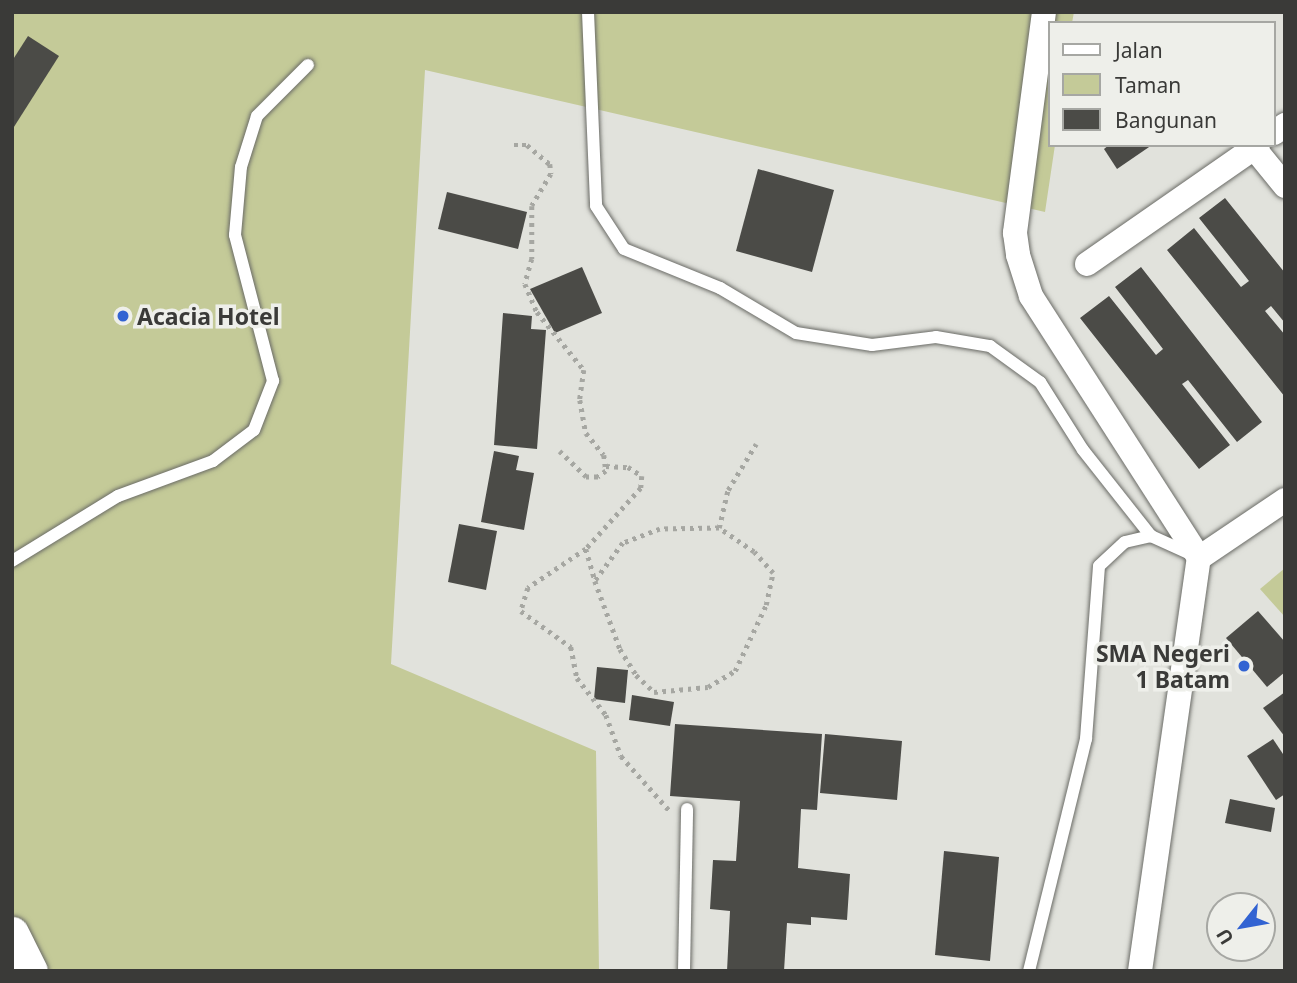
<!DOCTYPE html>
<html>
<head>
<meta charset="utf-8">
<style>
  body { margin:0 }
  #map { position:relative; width:1297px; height:983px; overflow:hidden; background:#e1e2dc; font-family:"Noto Sans",sans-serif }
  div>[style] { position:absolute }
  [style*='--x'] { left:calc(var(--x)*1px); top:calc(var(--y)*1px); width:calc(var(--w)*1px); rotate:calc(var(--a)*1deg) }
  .green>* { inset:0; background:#c4ca98 }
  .building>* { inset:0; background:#4b4b47 }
  .path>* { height:4.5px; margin-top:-2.25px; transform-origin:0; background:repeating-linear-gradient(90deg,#a6a7a2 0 3.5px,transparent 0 8.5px) }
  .roads { filter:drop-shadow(0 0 2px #6a6b66) drop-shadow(0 0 2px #6a6b66) }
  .lane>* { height:12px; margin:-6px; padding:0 6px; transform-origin:6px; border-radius:6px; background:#fff }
  .street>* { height:24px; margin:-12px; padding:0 12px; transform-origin:12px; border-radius:12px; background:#fff }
  .secondary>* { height:33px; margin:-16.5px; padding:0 16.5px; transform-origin:16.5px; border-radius:16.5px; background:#fff }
  .dots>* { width:19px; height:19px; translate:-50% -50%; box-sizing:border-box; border:4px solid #eeefea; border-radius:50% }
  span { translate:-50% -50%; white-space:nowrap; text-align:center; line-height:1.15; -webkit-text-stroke:7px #eeefea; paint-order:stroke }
  .poi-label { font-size:23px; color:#3a3a38; font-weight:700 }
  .left { translate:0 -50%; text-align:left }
  .right { translate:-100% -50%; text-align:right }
  .frame { position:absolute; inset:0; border:14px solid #3a3a38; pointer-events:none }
  .legend { position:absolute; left:1048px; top:21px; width:228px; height:126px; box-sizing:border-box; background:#eeefea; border:2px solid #a6a7a3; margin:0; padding:9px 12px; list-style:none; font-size:21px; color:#3a3a38 }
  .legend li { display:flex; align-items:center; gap:14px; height:35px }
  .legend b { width:35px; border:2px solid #a6a7a3 }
  .north { position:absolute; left:1206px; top:892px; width:70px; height:70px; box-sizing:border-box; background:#eeefea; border:2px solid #a6a7a3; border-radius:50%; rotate:239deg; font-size:19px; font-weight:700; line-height:28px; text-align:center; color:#3a3a38 }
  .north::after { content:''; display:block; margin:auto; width:24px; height:32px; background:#3263d2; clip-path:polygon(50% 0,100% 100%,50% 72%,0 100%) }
</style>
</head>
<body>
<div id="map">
  <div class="green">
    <i style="clip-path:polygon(12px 12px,1074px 12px,1072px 23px,1050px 23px,1050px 145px,1055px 145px,1045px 212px,425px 70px,391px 664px,596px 751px,599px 971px,12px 971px)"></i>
    <i style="clip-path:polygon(1285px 568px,1285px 617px,1260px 589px)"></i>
  </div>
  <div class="building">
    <i style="clip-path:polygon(28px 36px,59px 56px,12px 130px,12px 61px)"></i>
    <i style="clip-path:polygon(1109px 145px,1152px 145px,1117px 169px,1104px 149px)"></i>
    <i style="clip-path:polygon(758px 169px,834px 190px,812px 272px,736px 251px)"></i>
    <i style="clip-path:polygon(447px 192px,527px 212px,518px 249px,438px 229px)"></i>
    <i style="clip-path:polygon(1225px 198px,1285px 273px,1285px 323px,1271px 306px,1265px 311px,1285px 335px,1285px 397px,1167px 250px,1194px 228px,1241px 287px,1249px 281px,1199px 218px)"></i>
    <i style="clip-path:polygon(582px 267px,602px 313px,555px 333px,530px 289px)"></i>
    <i style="clip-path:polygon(1141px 267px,1262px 422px,1237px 442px,1188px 380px,1182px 384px,1230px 445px,1199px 469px,1080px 318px,1109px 296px,1156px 355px,1163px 349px,1115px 287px)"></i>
    <i style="clip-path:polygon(503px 313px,532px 316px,531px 329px,546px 330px,537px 449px,494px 445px)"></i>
    <i style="clip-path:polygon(494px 451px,519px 456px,516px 470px,534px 473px,524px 530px,481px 522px)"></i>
    <i style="clip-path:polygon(459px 524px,497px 531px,486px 590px,448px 582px)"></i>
    <i style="clip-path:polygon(1258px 611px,1285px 642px,1285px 672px,1267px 687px,1226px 638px)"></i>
    <i style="clip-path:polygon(597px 667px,628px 670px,625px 703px,594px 699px)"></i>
    <i style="clip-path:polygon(1285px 692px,1285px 737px,1263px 708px)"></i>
    <i style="clip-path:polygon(632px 695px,674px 702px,670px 726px,629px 720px)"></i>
    <i style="clip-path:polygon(675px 724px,822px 734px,817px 810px,801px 809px,798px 868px,850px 874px,847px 920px,811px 917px,811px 925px,787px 923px,784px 971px,727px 971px,730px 911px,710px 909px,713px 860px,736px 861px,740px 801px,670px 796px)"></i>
    <i style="clip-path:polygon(825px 734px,902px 741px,897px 800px,820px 793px)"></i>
    <i style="clip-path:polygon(1273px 739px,1285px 757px,1285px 794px,1276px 800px,1247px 756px)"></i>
    <i style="clip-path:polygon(1230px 799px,1275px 808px,1271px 832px,1225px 823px)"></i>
    <i style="clip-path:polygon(944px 851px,999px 857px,990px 961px,935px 955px)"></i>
  </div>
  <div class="path">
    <i style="--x:514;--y:145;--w:13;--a:0"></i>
    <i style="--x:527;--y:145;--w:30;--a:40"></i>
    <i style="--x:550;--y:164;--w:10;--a:84"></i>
    <i style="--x:551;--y:174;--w:37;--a:121"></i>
    <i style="--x:532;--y:206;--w:53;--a:90"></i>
    <i style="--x:532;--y:259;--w:26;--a:106"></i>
    <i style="--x:525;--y:284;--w:30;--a:67"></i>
    <i style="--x:537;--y:312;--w:75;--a:51"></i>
    <i style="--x:584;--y:370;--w:30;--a:98"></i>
    <i style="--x:580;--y:400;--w:34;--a:80"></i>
    <i style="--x:586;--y:433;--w:28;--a:51"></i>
    <i style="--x:604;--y:455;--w:16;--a:83"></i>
    <i style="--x:606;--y:471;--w:10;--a:143"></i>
    <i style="--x:598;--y:477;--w:12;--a:180"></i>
    <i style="--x:586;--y:477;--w:37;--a:-136"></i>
    <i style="--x:606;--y:466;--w:22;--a:3"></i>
    <i style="--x:628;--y:467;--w:17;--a:33"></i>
    <i style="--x:642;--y:476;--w:12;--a:95"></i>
    <i style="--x:641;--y:488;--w:82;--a:132"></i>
    <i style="--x:586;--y:549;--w:70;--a:146.1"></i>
    <i style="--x:528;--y:588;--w:24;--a:107"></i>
    <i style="--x:521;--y:611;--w:62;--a:35.8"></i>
    <i style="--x:571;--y:647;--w:32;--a:79"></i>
    <i style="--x:577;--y:678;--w:47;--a:51.9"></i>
    <i style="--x:606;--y:715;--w:44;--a:69.9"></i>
    <i style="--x:621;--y:756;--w:72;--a:48.4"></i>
    <i style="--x:719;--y:528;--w:39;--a:-77"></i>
    <i style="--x:728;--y:490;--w:54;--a:-58.7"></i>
    <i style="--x:586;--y:549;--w:33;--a:74"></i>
    <i style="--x:595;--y:581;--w:72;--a:69.8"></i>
    <i style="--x:620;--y:649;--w:31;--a:58"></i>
    <i style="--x:636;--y:675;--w:25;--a:43"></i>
    <i style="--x:654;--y:692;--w:54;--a:-5.3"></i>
    <i style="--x:708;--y:687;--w:31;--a:-31"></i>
    <i style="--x:735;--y:671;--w:73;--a:-64.8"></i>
    <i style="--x:766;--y:605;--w:33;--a:-78"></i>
    <i style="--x:773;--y:573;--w:28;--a:-132"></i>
    <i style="--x:754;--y:552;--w:42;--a:-145.6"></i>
    <i style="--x:719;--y:528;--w:59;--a:179"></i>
    <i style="--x:660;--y:529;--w:40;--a:159"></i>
    <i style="--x:623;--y:543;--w:47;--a:126.4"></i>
  </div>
  <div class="roads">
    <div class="lane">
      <i style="--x:588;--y:12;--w:194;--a:87.6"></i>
      <i style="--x:596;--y:206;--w:51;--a:56.9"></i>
      <i style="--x:624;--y:249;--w:104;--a:22.1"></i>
      <i style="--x:720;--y:288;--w:88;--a:30.6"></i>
      <i style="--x:796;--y:333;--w:77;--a:9"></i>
      <i style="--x:872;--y:345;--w:64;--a:-7.1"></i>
      <i style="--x:936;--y:337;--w:55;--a:9.5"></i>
      <i style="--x:990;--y:346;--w:62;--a:35.8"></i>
      <i style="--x:1040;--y:382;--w:80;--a:57.7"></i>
      <i style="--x:1083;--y:450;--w:110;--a:51.7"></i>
      <i style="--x:12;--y:561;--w:124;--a:-31.5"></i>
      <i style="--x:118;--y:496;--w:101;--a:-20.2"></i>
      <i style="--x:213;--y:461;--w:51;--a:-37.1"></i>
      <i style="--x:254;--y:430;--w:53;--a:-68.8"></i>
      <i style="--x:273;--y:381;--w:151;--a:-104.6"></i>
      <i style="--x:235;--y:235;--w:68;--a:-85"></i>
      <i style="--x:241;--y:167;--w:53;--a:-72.6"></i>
      <i style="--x:257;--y:116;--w:72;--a:-45"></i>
      <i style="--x:684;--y:971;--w:162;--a:-88.9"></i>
      <i style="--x:1029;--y:971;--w:239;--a:-76.2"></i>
      <i style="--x:1086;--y:739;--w:173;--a:-85.7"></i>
      <i style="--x:1099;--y:566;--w:35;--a:-43"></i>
      <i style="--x:1125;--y:542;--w:27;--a:-13"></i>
      <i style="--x:1151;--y:536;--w:46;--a:24.3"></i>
    </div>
    <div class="street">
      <i style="--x:1044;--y:12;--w:223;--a:97.5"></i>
      <i style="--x:1015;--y:233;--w:22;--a:82"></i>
      <i style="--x:1018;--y:255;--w:43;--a:72.4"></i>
      <i style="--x:1031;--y:296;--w:311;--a:57.3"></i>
      <i style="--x:1274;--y:133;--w:14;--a:-36"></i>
      <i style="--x:1254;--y:148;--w:49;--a:50.8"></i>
      <i style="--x:1087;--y:264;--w:208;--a:-34.8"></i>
      <i style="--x:1140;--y:971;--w:417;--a:-81.9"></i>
      <i style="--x:1199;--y:558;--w:104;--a:-34"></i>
    </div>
    <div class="secondary">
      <i style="--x:12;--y:933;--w:42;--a:63.4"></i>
    </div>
  </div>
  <div class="dots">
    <i style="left:123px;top:316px;background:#3263d2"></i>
    <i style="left:1244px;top:666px;background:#3263d2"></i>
  </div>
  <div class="poi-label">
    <span class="left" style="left:137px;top:316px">Acacia Hotel</span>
    <span class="right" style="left:1230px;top:666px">SMA Negeri<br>1 Batam</span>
  </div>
  <div class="frame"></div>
  <ul class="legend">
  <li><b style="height:9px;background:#fff"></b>Jalan</li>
  <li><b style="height:19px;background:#c4ca98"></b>Taman</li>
  <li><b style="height:19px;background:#4b4b47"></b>Bangunan</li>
  </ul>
  <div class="north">U</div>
</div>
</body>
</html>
